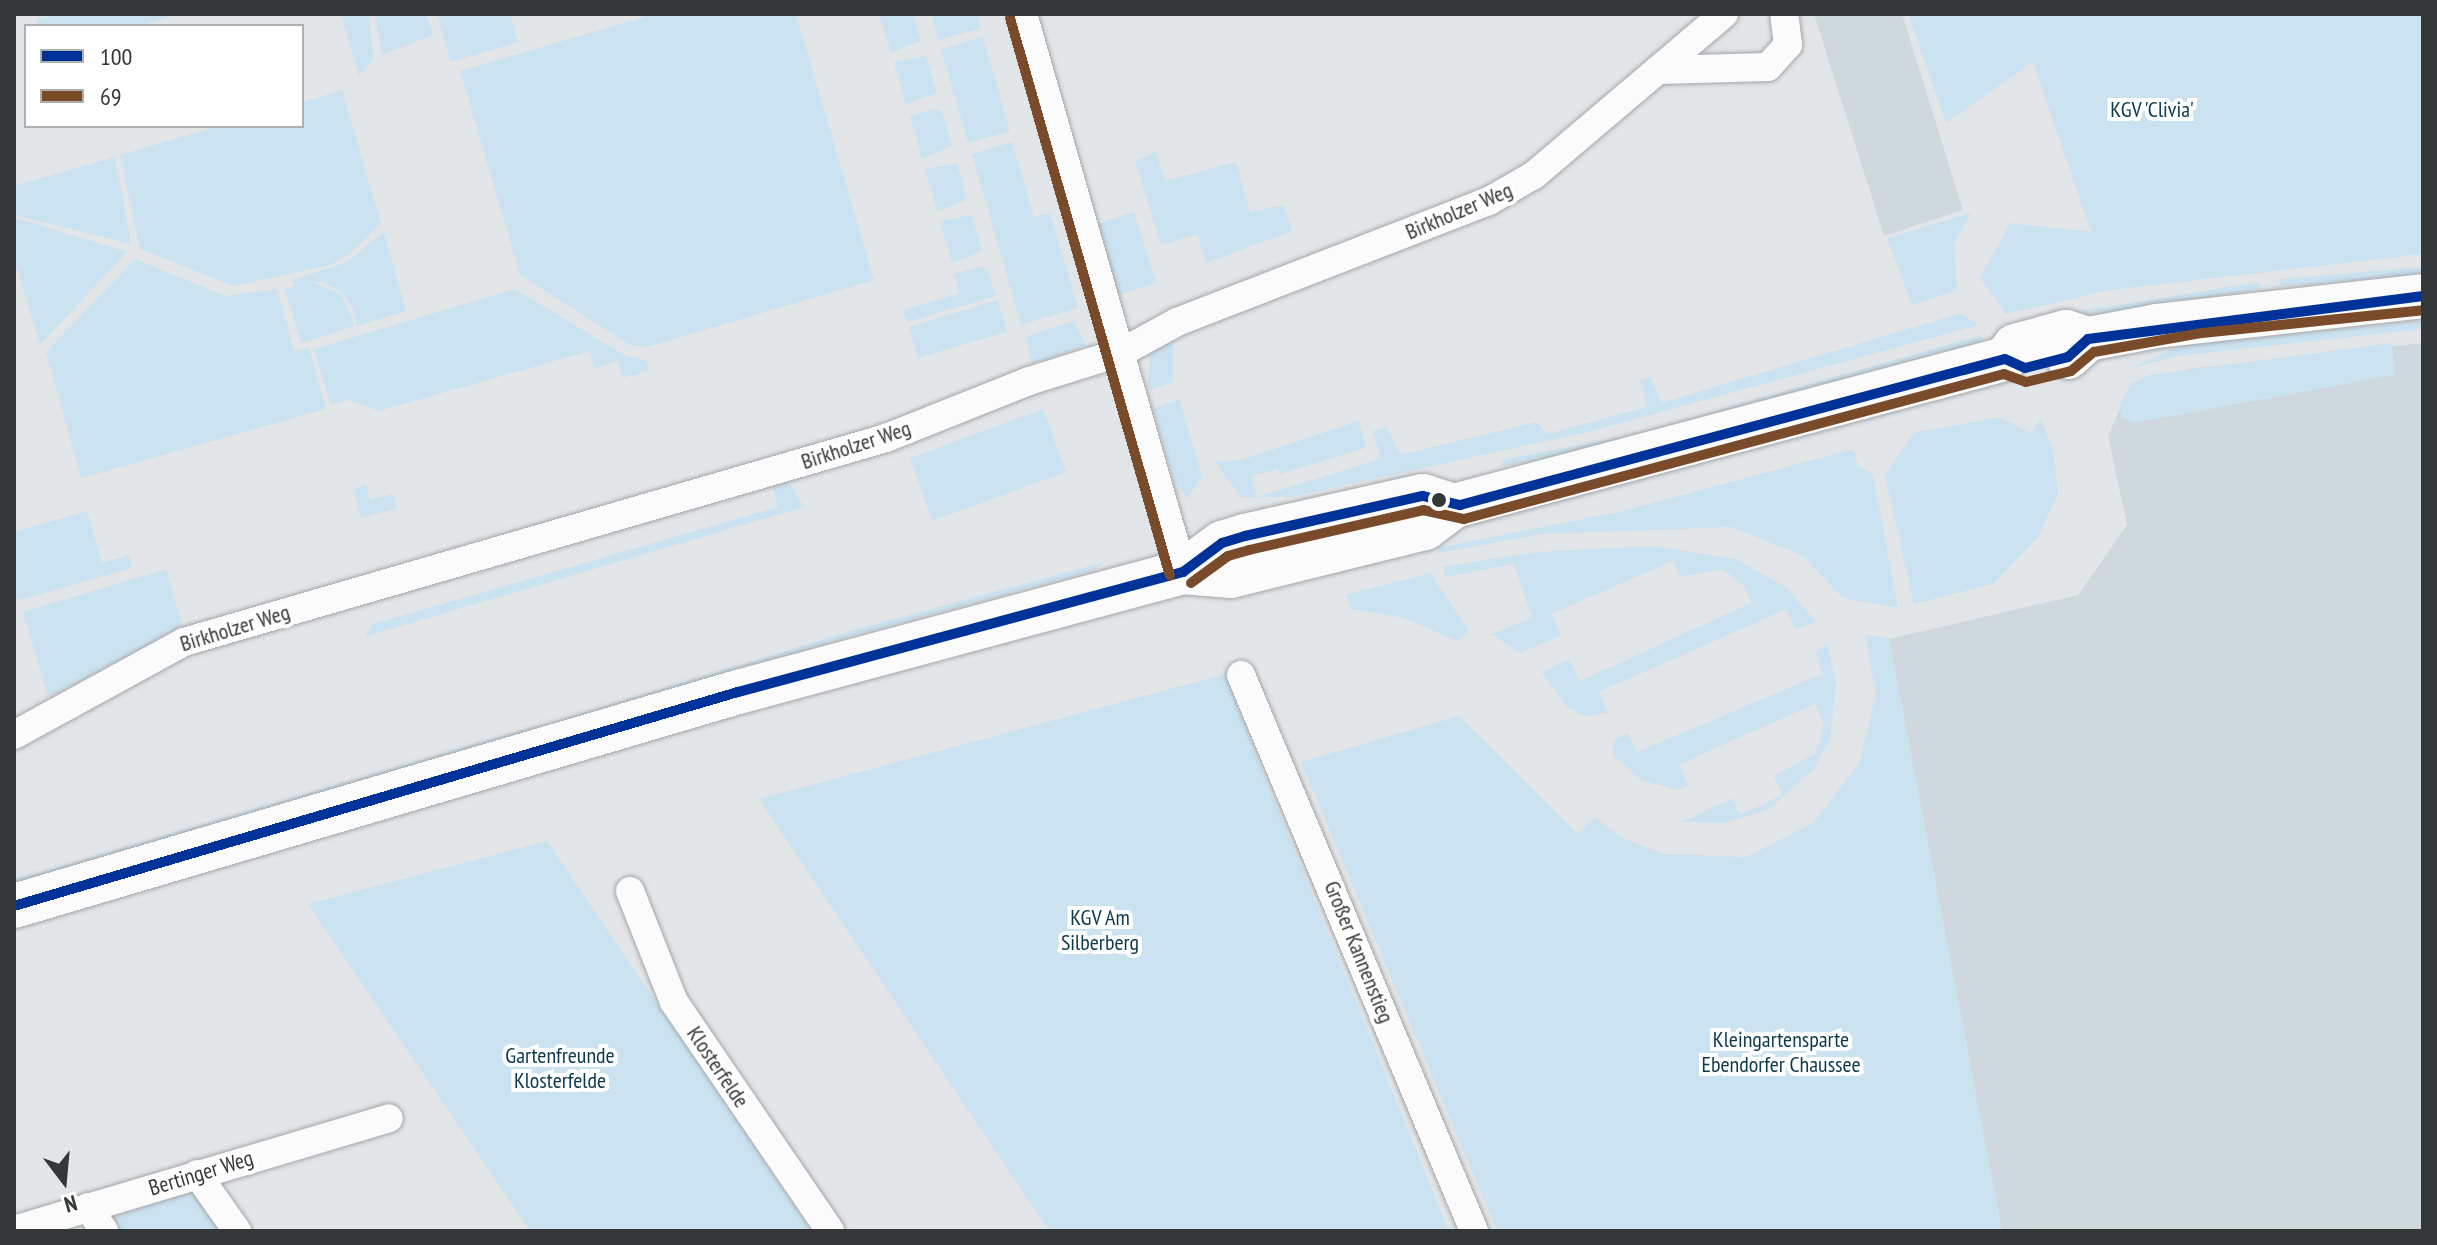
<!DOCTYPE html>
<html>
<head>
<meta charset="utf-8">
<style>
  body { margin:0 }
  #map { position:relative; width:2437px; height:1245px; overflow:hidden; background:#e3e6e9; font-family:"PT Sans Narrow",sans-serif }
  div>[style] { position:absolute }
  [style*='--x'] { left:calc(var(--x)*1px); top:calc(var(--y)*1px); width:calc(var(--w)*1px); rotate:calc(var(--a)*1deg) }
  .built>* { inset:0; background:#cfd8dd }
  .green>* { inset:0; background:#cbe2f0 }
  .roads { filter:drop-shadow(0 0 2px #a4a7a9) drop-shadow(0 0 2px #a4a7a9) }
  .street>* { height:28px; margin:-14px; padding:0 14px; transform-origin:14px; border-radius:14px; background:#fbfbfc }
  .primary>* { height:44px; margin:-22px; padding:0 22px; transform-origin:22px; border-radius:22px; background:#fbfbfc }
  .bus-1>* { height:10px; margin:-5px; padding:0 5px; transform-origin:5px; border-radius:5px; background:#039 }
  .bus-2>* { height:10px; margin:-5px; padding:0 5px; transform-origin:5px; border-radius:5px; background:#7a4b2a }
  .dots>* { width:22px; height:22px; translate:-50% -50%; box-sizing:border-box; border:4px solid #fff; border-radius:50% }
  span { translate:-50% -50%; white-space:nowrap; text-align:center; line-height:1.15; -webkit-text-stroke:8px #fff; paint-order:stroke }
  .park-label { font-size:22px; color:#0c384e }
  .street-label { font-size:22px; color:#343738 }
  .frame { position:absolute; inset:0; border:16px solid #343738; pointer-events:none }
  .legend { position:absolute; left:24px; top:24px; width:280px; height:104px; box-sizing:border-box; background:#fff; border:2px solid #aeafaf; margin:0; padding:10px 14px; list-style:none; font-size:24px; color:#343738 }
  .legend li { display:flex; align-items:center; gap:16px; height:40px }
  .legend b { width:40px; border:2px solid #aeafaf }
  .north { position:absolute; left:24px; top:1141px; width:80px; height:80px; -webkit-text-stroke:6px #fff; paint-order:stroke; rotate:164deg; font-size:22px; font-weight:700; line-height:32px; text-align:center; color:#343738 }
  .north::after { content:''; display:block; margin:auto; width:28px; height:36px; background:#343738; clip-path:polygon(50% 0,100% 100%,50% 72%,0 100%) }
</style>
</head>
<body>
<div id="map">
  <div class="built">
    <i style="clip-path:polygon(1814px 14px,1902px 14px,1963px 210px,1884px 236px)"></i>
    <i style="clip-path:polygon(2423px 343px,2423px 1231px,2002px 1231px,1889px 639px,2078px 595px,2127px 525px,2108px 436px,2129px 388px,2189px 369px)"></i>
  </div>
  <div class="green">
    <i style="clip-path:polygon(58px 14px,179px 14px,139px 26px,38px 26px,36px 20px)"></i>
    <i style="clip-path:polygon(341px 14px,368px 14px,374px 58px,359px 76px)"></i>
    <i style="clip-path:polygon(375px 14px,426px 14px,433px 35px,382px 55px)"></i>
    <i style="clip-path:polygon(437px 14px,510px 14px,518px 42px,451px 62px)"></i>
    <i style="clip-path:polygon(655px 14px,796px 14px,874px 280px,647px 347px,630px 345px,520px 275px,460px 71px)"></i>
    <i style="clip-path:polygon(879px 14px,913px 14px,921px 41px,891px 53px)"></i>
    <i style="clip-path:polygon(931px 14px,977px 14px,981px 28px,939px 40px)"></i>
    <i style="clip-path:polygon(1908px 14px,2423px 14px,2423px 254px,2110px 290px,2006px 314px,1980px 278px,2010px 223px,2091px 232px,2033px 62px,1946px 123px)"></i>
    <i style="clip-path:polygon(983px 37px,1010px 131px,968px 143px,941px 49px)"></i>
    <i style="clip-path:polygon(926px 56px,937px 93px,906px 104px,894px 62px)"></i>
    <i style="clip-path:polygon(342px 90px,381px 224px,347px 255px,331px 265px,233px 286px,140px 249px,120px 155px,219px 126px,302px 126px,302px 102px)"></i>
    <i style="clip-path:polygon(934px 109px,942px 111px,952px 146px,922px 159px,910px 116px)"></i>
    <i style="clip-path:polygon(1012px 142px,1034px 217px,1050px 213px,1078px 308px,1021px 325px,972px 154px)"></i>
    <i style="clip-path:polygon(1156px 152px,1165px 181px,1236px 162px,1250px 212px,1284px 205px,1292px 231px,1206px 263px,1197px 234px,1161px 245px,1135px 161px)"></i>
    <i style="clip-path:polygon(115px 157px,131px 244px,14px 215px,14px 186px)"></i>
    <i style="clip-path:polygon(957px 163px,967px 200px,937px 211px,925px 169px)"></i>
    <i style="clip-path:polygon(1134px 212px,1156px 283px,1118px 295px,1096px 224px)"></i>
    <i style="clip-path:polygon(1971px 213px,1954px 243px,1957px 290px,1912px 305px,1887px 238px)"></i>
    <i style="clip-path:polygon(972px 215px,982px 251px,952px 264px,940px 221px)"></i>
    <i style="clip-path:polygon(20px 219px,127px 252px,40px 345px,14px 259px,14px 220px)"></i>
    <i style="clip-path:polygon(384px 232px,406px 311px,357px 326px,353px 308px,342px 293px,326px 283px,311px 281px,341px 294px,355px 326px,301px 343px,285px 289px,295px 286px,293px 280px,347px 262px)"></i>
    <i style="clip-path:polygon(135px 259px,226px 296px,277px 289px,294px 351px,309px 348px,326px 409px,81px 478px,46px 352px)"></i>
    <i style="clip-path:polygon(978px 267px,987px 268px,996px 296px,907px 322px,903px 310px,959px 294px,954px 274px)"></i>
    <i style="clip-path:polygon(2423px 267px,2423px 276px,2279px 286px,2281px 279px)"></i>
    <i style="clip-path:polygon(2260px 282px,2261px 289px,2051px 324px,2049px 316px)"></i>
    <i style="clip-path:polygon(515px 289px,626px 356px,646px 360px,649px 371px,623px 378px,617px 361px,595px 368px,590px 351px,379px 411px,349px 400px,331px 405px,314px 349px)"></i>
    <i style="clip-path:polygon(998px 300px,1007px 332px,918px 358px,909px 327px)"></i>
    <i style="clip-path:polygon(1961px 313px,1978px 325px,1592px 431px,1291px 497px,1241px 497px,1215px 462px,1241px 460px,1359px 421px,1366px 448px,1280px 474px,1278px 469px,1251px 476px,1257px 497px,1381px 459px,1373px 431px,1387px 427px,1400px 455px,1536px 422px,1547px 434px,1647px 407px,1640px 380px,1651px 377px,1661px 403px)"></i>
    <i style="clip-path:polygon(1074px 321px,1086px 346px,1032px 364px,1025px 337px)"></i>
    <i style="clip-path:polygon(2423px 321px,2423px 329px,2177px 356px,2128px 369px,2182px 345px)"></i>
    <i style="clip-path:polygon(1982px 335px,1983px 343px,1608px 449px,1503px 466px,1501px 460px,1631px 435px)"></i>
    <i style="clip-path:polygon(1173px 340px,1173px 382px,1147px 391px,1150px 351px)"></i>
    <i style="clip-path:polygon(2392px 343px,2395px 375px,2134px 423px,2121px 417px,2120px 404px,2132px 383px,2149px 375px)"></i>
    <i style="clip-path:polygon(1179px 399px,1202px 476px,1187px 499px,1173px 478px,1153px 409px)"></i>
    <i style="clip-path:polygon(1043px 409px,1066px 472px,932px 521px,910px 458px)"></i>
    <i style="clip-path:polygon(2000px 417px,2031px 433px,2041px 419px,2053px 449px,2058px 493px,2039px 536px,1993px 584px,1914px 604px,1885px 475px,1914px 433px)"></i>
    <i style="clip-path:polygon(1853px 449px,1858px 465px,1873px 474px,1898px 608px,1843px 598px,1803px 556px,1731px 527px,1542px 534px,1439px 553px,1437px 548px,1623px 511px)"></i>
    <i style="clip-path:polygon(788px 481px,804px 507px,364px 637px,373px 624px,778px 507px,772px 486px)"></i>
    <i style="clip-path:polygon(366px 485px,370px 500px,393px 494px,397px 508px,361px 518px,353px 489px)"></i>
    <i style="clip-path:polygon(87px 511px,102px 563px,129px 555px,132px 568px,20px 600px,14px 596px,14px 532px)"></i>
    <i style="clip-path:polygon(1651px 546px,1735px 559px,1786px 587px,1816px 622px,1796px 629px,1786px 609px,1599px 692px,1608px 712px,1586px 717px,1567px 707px,1542px 673px,1569px 659px,1580px 681px,1751px 603px,1744px 585px,1722px 569px,1681px 577px,1672px 561px,1552px 614px,1561px 636px,1520px 653px,1491px 634px,1532px 618px,1514px 564px,1445px 577px,1443px 567px,1537px 552px)"></i>
    <i style="clip-path:polygon(1104px 562px,1093px 571px,859px 634px,556px 728px,556px 721px,857px 629px)"></i>
    <i style="clip-path:polygon(166px 569px,184px 631px,48px 697px,23px 612px)"></i>
    <i style="clip-path:polygon(1430px 573px,1469px 631px,1457px 641px,1404px 618px,1351px 609px,1346px 595px)"></i>
    <i style="clip-path:polygon(1865px 634px,1889px 639px,2002px 1231px,1497px 1231px,1301px 762px,1459px 716px,1578px 834px,1595px 817px,1623px 838px,1663px 854px,1746px 857px,1813px 823px,1859px 763px,1876px 694px)"></i>
    <i style="clip-path:polygon(1827px 643px,1836px 684px,1830px 739px,1814px 769px,1768px 810px,1724px 823px,1682px 822px,1732px 798px,1740px 815px,1782px 795px,1774px 776px,1816px 753px,1824px 724px,1815px 704px,1680px 764px,1688px 786px,1677px 790px,1641px 780px,1613px 755px,1613px 741px,1628px 733px,1637px 752px,1822px 674px,1816px 653px)"></i>
    <i style="clip-path:polygon(1226px 674px,1258px 761px,1449px 1231px,1049px 1231px,759px 799px)"></i>
    <i style="clip-path:polygon(542px 724px,545px 731px,14px 887px,14px 880px)"></i>
    <i style="clip-path:polygon(547px 841px,811px 1231px,530px 1231px,308px 904px)"></i>
    <i style="clip-path:polygon(192px 1189px,222px 1231px,109px 1231px,99px 1217px)"></i>
  </div>
  <div class="roads">
    <div class="street">
      <i style="--x:1023;--y:14;--w:580;--a:74"></i>
      <i style="--x:1658;--y:70;--w:110;--a:-1.6"></i>
      <i style="--x:1768;--y:67;--w:30;--a:-48"></i>
      <i style="--x:1788;--y:45;--w:31;--a:-97"></i>
      <i style="--x:1241;--y:675;--w:603;--a:67.26"></i>
      <i style="--x:14;--y:735;--w:194;--a:-28.7"></i>
      <i style="--x:184;--y:642;--w:731;--a:-16.2"></i>
      <i style="--x:886;--y:438;--w:154;--a:-21.7"></i>
      <i style="--x:1029;--y:381;--w:97;--a:-17.3"></i>
      <i style="--x:1122;--y:352;--w:63;--a:-28.6"></i>
      <i style="--x:1177;--y:322;--w:335;--a:-21.2"></i>
      <i style="--x:1489;--y:201;--w:52;--a:-30"></i>
      <i style="--x:1534;--y:175;--w:249;--a:-40.3"></i>
      <i style="--x:630;--y:891;--w:119;--a:68.4"></i>
      <i style="--x:674;--y:1002;--w:277;--a:55.7"></i>
      <i style="--x:197;--y:1174;--w:70;--a:54.9"></i>
      <i style="--x:88;--y:1207;--w:29;--a:56"></i>
      <i style="--x:14;--y:1230;--w:391;--a:-16.6"></i>
    </div>
    <div class="primary">
      <i style="--x:2068;--y:357;--w:27;--a:-42"></i>
      <i style="--x:2088;--y:339;--w:70;--a:-10.7"></i>
      <i style="--x:2157;--y:326;--w:268;--a:-6.4"></i>
      <i style="--x:1183;--y:572;--w:49;--a:-36.6"></i>
      <i style="--x:1222;--y:543;--w:24;--a:-17"></i>
      <i style="--x:1245;--y:536;--w:182;--a:-12.7"></i>
      <i style="--x:1423;--y:496;--w:33;--a:18"></i>
      <i style="--x:14;--y:906;--w:755;--a:-16.47"></i>
      <i style="--x:738;--y:692;--w:461;--a:-15.1"></i>
      <i style="--x:1183;--y:572;--w:48;--a:4.8"></i>
      <i style="--x:1231;--y:576;--w:200;--a:-13.9"></i>
      <i style="--x:1425;--y:528;--w:36;--a:-37"></i>
      <i style="--x:1454;--y:506;--w:570;--a:-14.94"></i>
      <i style="--x:2005;--y:359;--w:16;--a:-52"></i>
      <i style="--x:2015;--y:346;--w:30;--a:-15"></i>
      <i style="--x:2044;--y:338;--w:23;--a:-15"></i>
      <i style="--x:2066;--y:332;--w:23;--a:18"></i>
    </div>
  </div>
  <div class="bus-1">
    <i style="--x:14;--y:906;--w:755;--a:-16.47"></i>
    <i style="--x:738;--y:692;--w:461;--a:-15.1"></i>
    <i style="--x:1183;--y:572;--w:49;--a:-36.6"></i>
    <i style="--x:1222;--y:543;--w:24;--a:-17"></i>
    <i style="--x:1245;--y:536;--w:182;--a:-12.7"></i>
    <i style="--x:1423;--y:496;--w:38;--a:14"></i>
    <i style="--x:1460;--y:505;--w:564;--a:-15"></i>
    <i style="--x:2005;--y:359;--w:22;--a:24"></i>
    <i style="--x:2025;--y:368;--w:44;--a:-14.3"></i>
    <i style="--x:2068;--y:357;--w:27;--a:-42"></i>
    <i style="--x:2088;--y:339;--w:338;--a:-7.3"></i>
  </div>
  <div class="bus-2">
    <i style="--x:1010;--y:18;--w:580;--a:74"></i>
    <i style="--x:1191;--y:583;--w:46;--a:-36.1"></i>
    <i style="--x:1228;--y:556;--w:22;--a:-16"></i>
    <i style="--x:1249;--y:550;--w:179;--a:-12.9"></i>
    <i style="--x:1423;--y:510;--w:42;--a:12.4"></i>
    <i style="--x:1464;--y:519;--w:559;--a:-15.03"></i>
    <i style="--x:2004;--y:374;--w:23;--a:20"></i>
    <i style="--x:2026;--y:382;--w:46;--a:-13.7"></i>
    <i style="--x:2071;--y:371;--w:30;--a:-40"></i>
    <i style="--x:2094;--y:352;--w:110;--a:-10"></i>
    <i style="--x:2202;--y:333;--w:222;--a:-5.9"></i>
  </div>
  <div class="dots">
    <i style="left:1439px;top:500px;background:#343738"></i>
  </div>
  <div class="park-label">
    <span style="left:2152px;top:110px">KGV 'Clivia'</span>
    <span style="left:1100px;top:930px">KGV Am<br>Silberberg</span>
    <span style="left:1781px;top:1052px">Kleingartensparte<br>Ebendorfer Chaussee</span>
    <span style="left:560px;top:1068px">Gartenfreunde<br>Klosterfelde</span>
  </div>
  <div class="street-label">
    <span style="left:1459px;top:211px;rotate:-23deg">Birkholzer Weg</span>
    <span style="left:856px;top:445px;rotate:-18deg">Birkholzer Weg</span>
    <span style="left:235px;top:628px;rotate:-17deg">Birkholzer Weg</span>
    <span style="left:1359px;top:952px;rotate:68deg">Großer Kannenstieg</span>
    <span style="left:718px;top:1067px;rotate:56deg">Klosterfelde</span>
    <span style="left:201px;top:1173px;rotate:-17deg">Bertinger Weg</span>
  </div>
  <div class="frame"></div>
  <ul class="legend">
  <li><b style="height:10px;background:#039"></b>100</li>
  <li><b style="height:10px;background:#7a4b2a"></b>69</li>
  </ul>
  <div class="north">N</div>
</div>
</body>
</html>
